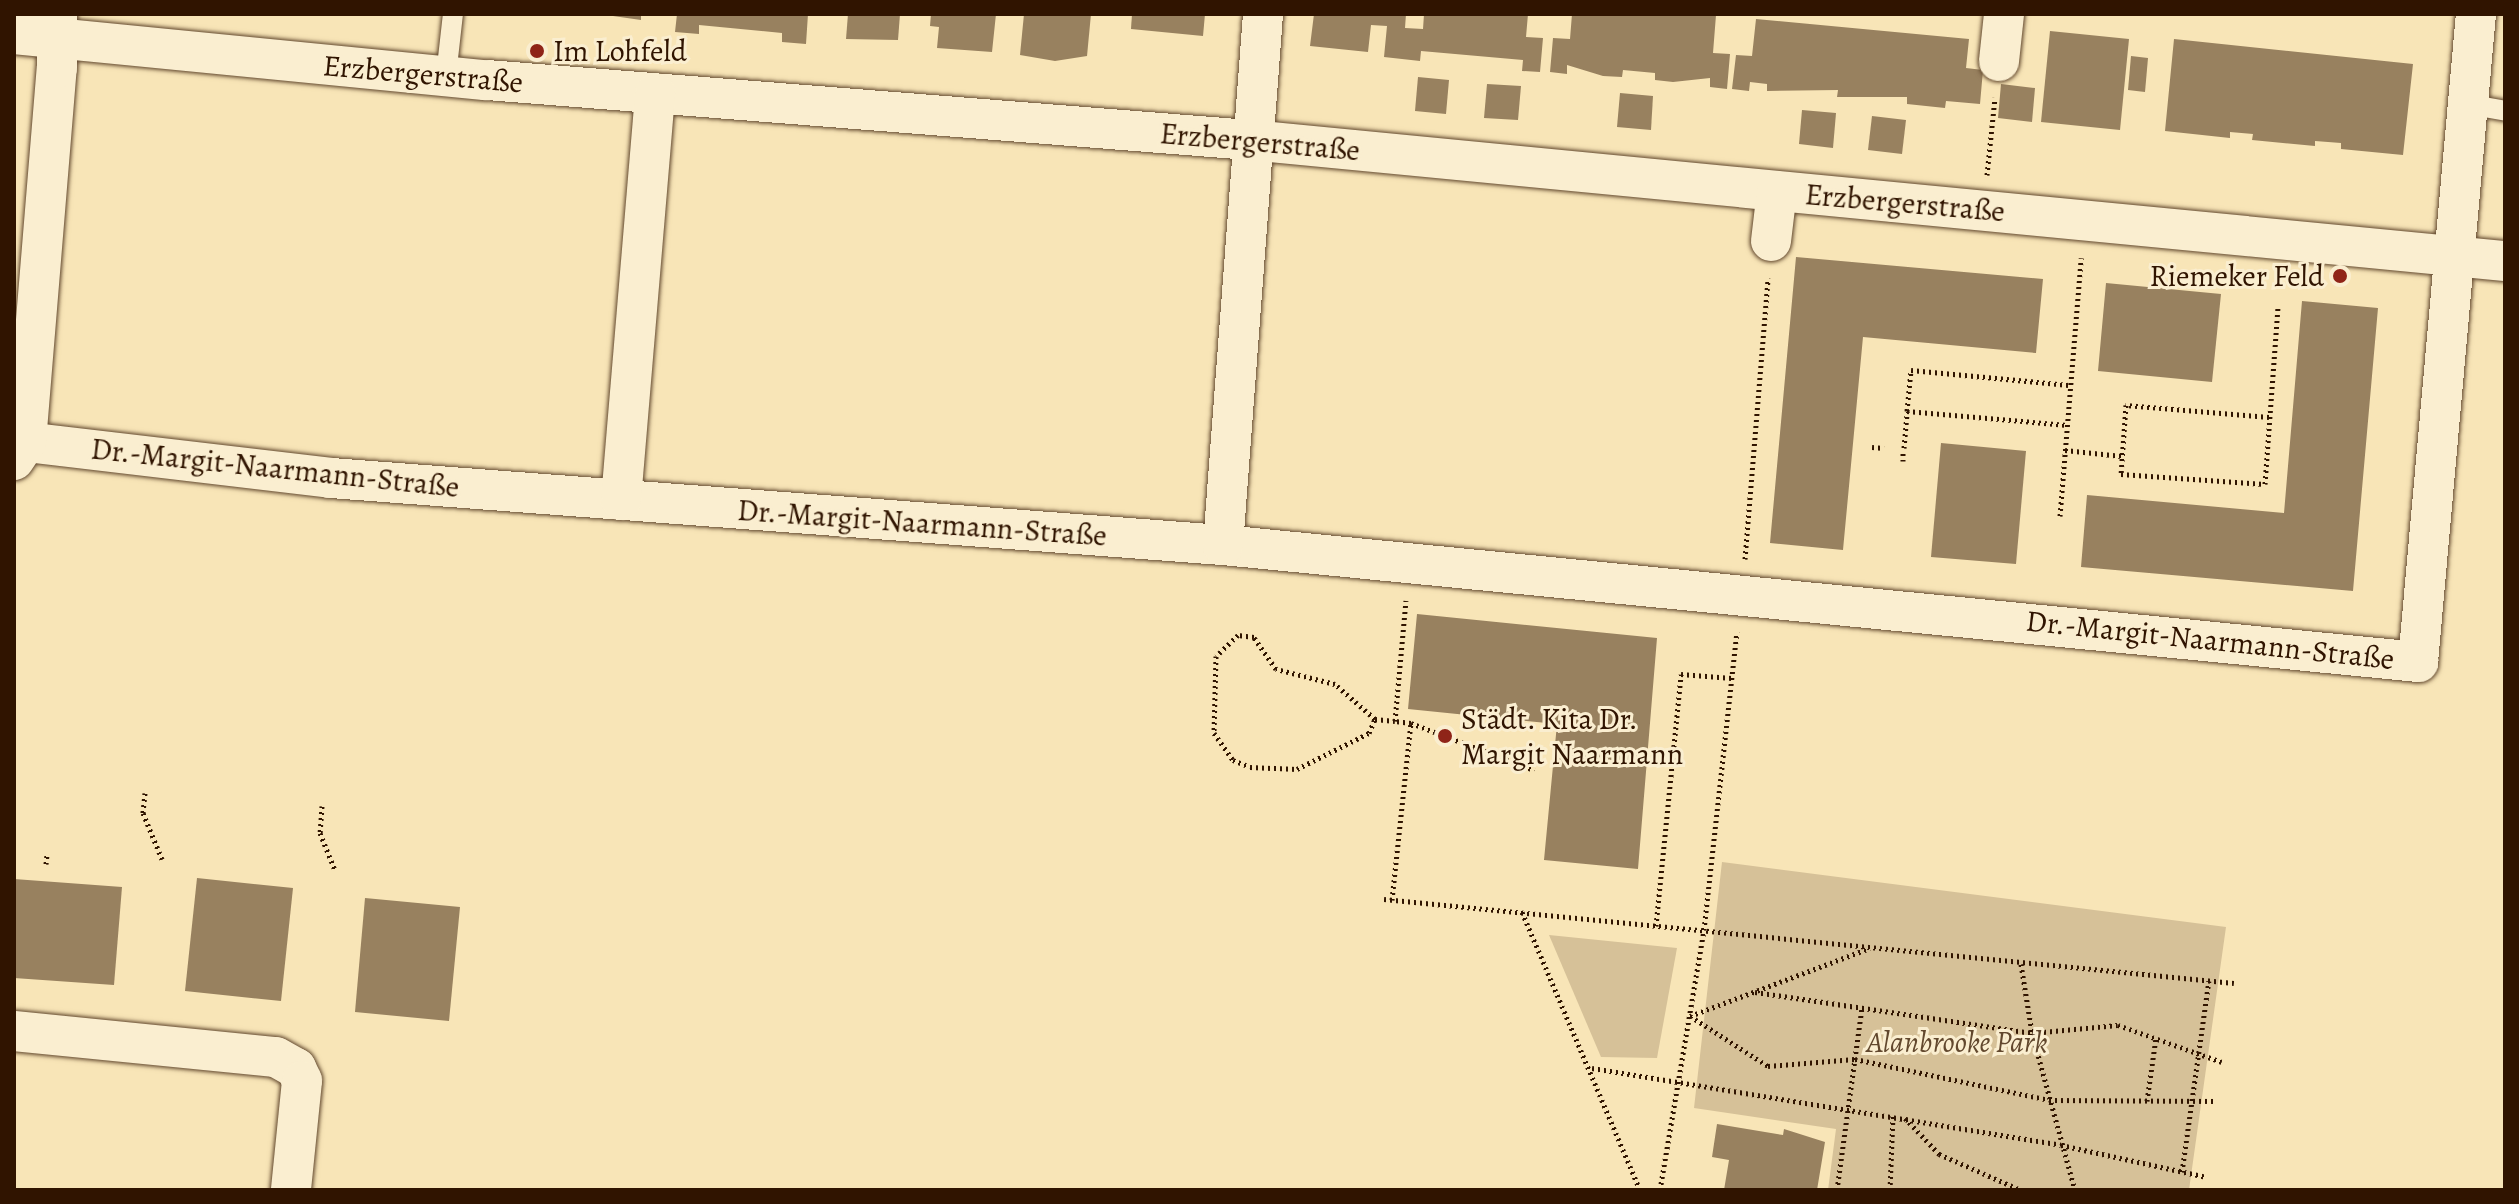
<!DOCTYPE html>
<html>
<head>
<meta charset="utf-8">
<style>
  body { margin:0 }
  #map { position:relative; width:2519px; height:1204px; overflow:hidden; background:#f8e5b7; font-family:Alegreya,serif }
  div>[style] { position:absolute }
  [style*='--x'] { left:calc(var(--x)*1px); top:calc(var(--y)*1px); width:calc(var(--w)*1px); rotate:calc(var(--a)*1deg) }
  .green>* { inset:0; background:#d6c198 }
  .building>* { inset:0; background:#98815f }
  .path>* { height:5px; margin-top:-2.5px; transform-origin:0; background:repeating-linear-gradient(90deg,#301400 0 2px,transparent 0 6px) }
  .roads { filter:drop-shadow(0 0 2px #62482e) drop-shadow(0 0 2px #62482e) }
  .lane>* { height:20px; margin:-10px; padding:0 10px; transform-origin:10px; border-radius:10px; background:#faeed0 }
  .street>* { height:40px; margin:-20px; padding:0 20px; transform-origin:20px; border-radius:20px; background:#faeed0 }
  .dots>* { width:22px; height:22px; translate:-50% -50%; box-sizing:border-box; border:4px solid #faeed0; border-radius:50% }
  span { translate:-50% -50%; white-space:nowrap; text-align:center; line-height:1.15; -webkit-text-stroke:6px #faeed0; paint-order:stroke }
  .poi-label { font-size:30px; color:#301400 }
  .left { translate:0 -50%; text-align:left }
  .right { translate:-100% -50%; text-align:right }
  .street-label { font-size:30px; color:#301400 }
  .park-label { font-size:30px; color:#62482e; font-style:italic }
  .frame { position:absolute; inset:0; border:16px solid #301400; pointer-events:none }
</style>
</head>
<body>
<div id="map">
  <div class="green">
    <i style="clip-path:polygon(1722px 862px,2226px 927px,2189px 1190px,1828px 1190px,1836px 1129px,1694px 1108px)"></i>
    <i style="clip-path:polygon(1549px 935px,1677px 948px,1657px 1058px,1601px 1057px)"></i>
  </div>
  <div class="building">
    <i style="clip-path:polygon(599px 14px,641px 14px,641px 20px)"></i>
    <i style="clip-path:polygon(677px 14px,808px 14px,806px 44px,782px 42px,782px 33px,699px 25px,699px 34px,675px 32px)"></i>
    <i style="clip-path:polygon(848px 14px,900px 14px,898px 40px,846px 39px)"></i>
    <i style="clip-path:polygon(931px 14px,996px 14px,992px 52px,937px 48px,939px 27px,930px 26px)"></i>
    <i style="clip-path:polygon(1024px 14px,1091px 14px,1087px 56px,1055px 61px,1020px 55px)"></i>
    <i style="clip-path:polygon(1132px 14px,1205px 14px,1203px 36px,1131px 29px)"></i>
    <i style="clip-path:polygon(1314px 14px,1406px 14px,1405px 28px,1423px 29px,1424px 14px,1528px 14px,1526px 37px,1543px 38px,1540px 72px,1522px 71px,1523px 60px,1421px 51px,1420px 61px,1384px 57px,1387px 26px,1371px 25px,1368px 52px,1310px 46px)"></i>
    <i style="clip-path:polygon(1572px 14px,1716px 15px,1713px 53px,1730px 54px,1727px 89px,1710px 87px,1710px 78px,1673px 82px,1655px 80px,1655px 73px,1623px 70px,1622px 77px,1603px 76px,1567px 65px,1567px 74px,1550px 72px,1553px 38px,1570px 39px)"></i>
    <i style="clip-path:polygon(1756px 19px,1969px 39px,1966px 68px,1983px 70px,1980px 104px,1946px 101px,1945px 108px,1907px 104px,1907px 97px,1837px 97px,1838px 90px,1767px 91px,1767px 84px,1750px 82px,1749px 91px,1732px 89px,1736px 55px,1752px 56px)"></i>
    <i style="clip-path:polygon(2050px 31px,2129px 39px,2120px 130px,2041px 122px)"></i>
    <i style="clip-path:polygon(2174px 39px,2413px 64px,2403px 155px,2341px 149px,2341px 143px,2315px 141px,2315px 146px,2252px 140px,2253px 134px,2230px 132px,2230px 138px,2165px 131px)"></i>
    <i style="clip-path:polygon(2131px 56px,2148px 58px,2145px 92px,2128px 90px)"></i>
    <i style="clip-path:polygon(1418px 77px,1449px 80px,1446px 114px,1415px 111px)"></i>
    <i style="clip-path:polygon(1487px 84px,1521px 86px,1518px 120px,1484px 118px)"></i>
    <i style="clip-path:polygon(2001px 84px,2035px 88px,2032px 122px,1998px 118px)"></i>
    <i style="clip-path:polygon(1620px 93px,1653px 96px,1651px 130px,1617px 127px)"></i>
    <i style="clip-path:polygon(1802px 110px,1836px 113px,1833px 148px,1799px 144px)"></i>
    <i style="clip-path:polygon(1872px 116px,1906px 120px,1902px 154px,1868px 150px)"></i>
    <i style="clip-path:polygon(1796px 257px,2043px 279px,2036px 353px,1863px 337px,1843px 550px,1770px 543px)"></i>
    <i style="clip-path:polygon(2106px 283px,2221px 294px,2212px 382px,2098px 371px)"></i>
    <i style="clip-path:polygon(2302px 301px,2378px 308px,2353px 591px,2081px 567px,2087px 495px,2284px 513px)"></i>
    <i style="clip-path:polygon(1941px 443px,2026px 451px,2016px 564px,1931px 557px)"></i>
    <i style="clip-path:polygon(1417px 614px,1657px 638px,1638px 869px,1544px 860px,1557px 724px,1408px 709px)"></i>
    <i style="clip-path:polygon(197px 878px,293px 888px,281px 1001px,185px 991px)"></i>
    <i style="clip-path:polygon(14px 879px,122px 887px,114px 985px,14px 978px)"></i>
    <i style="clip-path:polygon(365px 898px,460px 907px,449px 1021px,355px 1012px)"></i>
    <i style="clip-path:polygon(1717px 1124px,1783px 1135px,1784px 1129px,1825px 1142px,1817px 1190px,1724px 1190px,1729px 1160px,1712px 1157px)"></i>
  </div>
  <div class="path">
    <i style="--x:1987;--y:175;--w:78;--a:-84.1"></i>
    <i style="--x:1907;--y:411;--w:41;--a:-84.4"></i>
    <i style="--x:1911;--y:370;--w:161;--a:5.4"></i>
    <i style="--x:2269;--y:417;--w:144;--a:-175.2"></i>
    <i style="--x:2126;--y:405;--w:69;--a:94.1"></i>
    <i style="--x:2121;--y:474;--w:144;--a:4"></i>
    <i style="--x:2265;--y:484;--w:178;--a:-85.8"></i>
    <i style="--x:1872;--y:447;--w:12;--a:5"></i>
    <i style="--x:1904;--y:448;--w:37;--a:-85"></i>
    <i style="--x:1907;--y:411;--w:161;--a:5"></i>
    <i style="--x:2065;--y:450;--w:57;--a:6"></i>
    <i style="--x:1903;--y:461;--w:8;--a:-90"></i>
    <i style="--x:2060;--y:516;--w:259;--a:-85.3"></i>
    <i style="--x:1745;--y:559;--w:282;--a:-85.3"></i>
    <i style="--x:1375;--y:719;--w:53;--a:-138.8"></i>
    <i style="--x:1335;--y:684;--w:61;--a:-165.7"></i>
    <i style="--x:1276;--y:669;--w:39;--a:-125"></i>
    <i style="--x:1254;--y:637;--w:16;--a:-173"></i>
    <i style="--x:1238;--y:635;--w:30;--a:136"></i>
    <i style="--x:1216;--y:656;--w:77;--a:91.5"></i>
    <i style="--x:1214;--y:733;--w:33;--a:55"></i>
    <i style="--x:1233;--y:760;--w:18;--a:22"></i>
    <i style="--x:1250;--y:767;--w:47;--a:2.4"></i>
    <i style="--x:1297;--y:769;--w:80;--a:-26.6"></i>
    <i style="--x:1369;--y:733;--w:15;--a:-67"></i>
    <i style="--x:1375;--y:719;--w:20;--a:6"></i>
    <i style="--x:1411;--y:723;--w:132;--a:20.9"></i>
    <i style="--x:145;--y:793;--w:20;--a:96"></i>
    <i style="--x:143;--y:813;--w:50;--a:67.6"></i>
    <i style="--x:322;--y:806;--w:27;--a:94"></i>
    <i style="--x:320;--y:833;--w:40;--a:68"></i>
    <i style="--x:46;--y:864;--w:9;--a:-84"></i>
    <i style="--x:1384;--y:899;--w:854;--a:5.64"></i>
    <i style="--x:1392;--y:900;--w:178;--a:-83.9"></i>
    <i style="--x:1411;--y:723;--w:16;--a:-173"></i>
    <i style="--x:1395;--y:721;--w:121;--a:-84.8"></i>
    <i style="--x:1522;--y:912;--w:302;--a:67"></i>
    <i style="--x:1656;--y:926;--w:253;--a:-84.3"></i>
    <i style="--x:1681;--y:674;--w:51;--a:4.5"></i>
    <i style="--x:2021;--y:964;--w:70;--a:80.9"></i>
    <i style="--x:2032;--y:1033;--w:163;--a:74.7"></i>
    <i style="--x:1755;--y:992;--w:280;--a:8.4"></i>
    <i style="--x:2032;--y:1033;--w:86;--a:-5.3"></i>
    <i style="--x:2118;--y:1025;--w:110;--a:19.6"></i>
    <i style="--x:1690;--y:1016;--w:93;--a:32.7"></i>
    <i style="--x:1768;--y:1066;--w:87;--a:-4.6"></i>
    <i style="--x:1855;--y:1059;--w:198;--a:11.9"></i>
    <i style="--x:2049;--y:1100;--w:168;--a:0.3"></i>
    <i style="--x:1690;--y:1016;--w:192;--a:-20.7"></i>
    <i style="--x:1592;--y:1068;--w:475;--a:9.3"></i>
    <i style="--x:2061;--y:1145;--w:148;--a:12.4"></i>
    <i style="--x:2147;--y:1101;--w:64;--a:-81.9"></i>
    <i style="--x:1905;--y:1118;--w:50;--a:46.6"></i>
    <i style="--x:1939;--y:1154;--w:90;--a:23.7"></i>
    <i style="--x:2182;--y:1172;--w:193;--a:-82"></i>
    <i style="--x:1660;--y:1190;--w:264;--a:-80.4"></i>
    <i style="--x:1704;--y:930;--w:300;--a:-83.7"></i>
    <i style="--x:1837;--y:1190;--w:185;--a:-82.2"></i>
    <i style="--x:1890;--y:1190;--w:75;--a:-87.7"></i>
  </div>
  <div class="roads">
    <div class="lane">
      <i style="--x:446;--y:76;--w:62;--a:-83.6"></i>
      <i style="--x:2467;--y:104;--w:39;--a:10"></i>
    </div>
    <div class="street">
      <i style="--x:14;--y:34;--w:475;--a:5.6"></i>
      <i style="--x:487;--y:80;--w:765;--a:4.5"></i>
      <i style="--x:1250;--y:140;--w:1261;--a:5.51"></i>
      <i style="--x:1999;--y:61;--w:47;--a:-83.9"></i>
      <i style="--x:1771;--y:241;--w:50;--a:-83.2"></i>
      <i style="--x:26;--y:442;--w:307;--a:6.7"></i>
      <i style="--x:331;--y:478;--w:895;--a:4.3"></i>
      <i style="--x:1223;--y:545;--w:1201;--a:5.59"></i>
      <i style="--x:2418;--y:662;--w:651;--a:-84.89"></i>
      <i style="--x:14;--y:460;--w:22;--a:-56"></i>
      <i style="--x:26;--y:442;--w:375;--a:-85.3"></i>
      <i style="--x:57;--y:68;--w:54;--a:-90"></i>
      <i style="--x:621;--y:500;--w:408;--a:-85.2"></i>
      <i style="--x:1223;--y:545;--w:533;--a:-85.69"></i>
      <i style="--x:14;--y:1031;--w:263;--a:5.7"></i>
      <i style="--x:276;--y:1057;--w:23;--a:29"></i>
      <i style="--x:296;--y:1068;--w:14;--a:65"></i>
      <i style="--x:302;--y:1081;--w:110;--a:95.8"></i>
    </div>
  </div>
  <div class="dots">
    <i style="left:537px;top:51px;background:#8f2418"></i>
    <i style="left:2340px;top:276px;background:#8f2418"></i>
    <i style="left:1445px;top:736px;background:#8f2418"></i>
  </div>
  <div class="poi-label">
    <span class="left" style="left:553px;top:51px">Im Lohfeld</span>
    <span class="right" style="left:2324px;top:276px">Riemeker Feld</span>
    <span class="left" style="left:1461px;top:736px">Städt. Kita Dr.<br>Margit Naarmann</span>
  </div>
  <div class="street-label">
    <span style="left:423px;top:74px;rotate:5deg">Erzbergerstraße</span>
    <span style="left:1260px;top:142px;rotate:5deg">Erzbergerstraße</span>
    <span style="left:1905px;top:203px;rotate:5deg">Erzbergerstraße</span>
    <span style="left:275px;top:468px;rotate:6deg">Dr.-Margit-Naarmann-Straße</span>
    <span style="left:922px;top:523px;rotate:4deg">Dr.-Margit-Naarmann-Straße</span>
    <span style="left:2210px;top:640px;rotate:6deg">Dr.-Margit-Naarmann-Straße</span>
  </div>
  <div class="park-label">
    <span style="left:1957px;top:1042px">Alanbrooke Park</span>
  </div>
  <div class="frame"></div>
</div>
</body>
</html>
